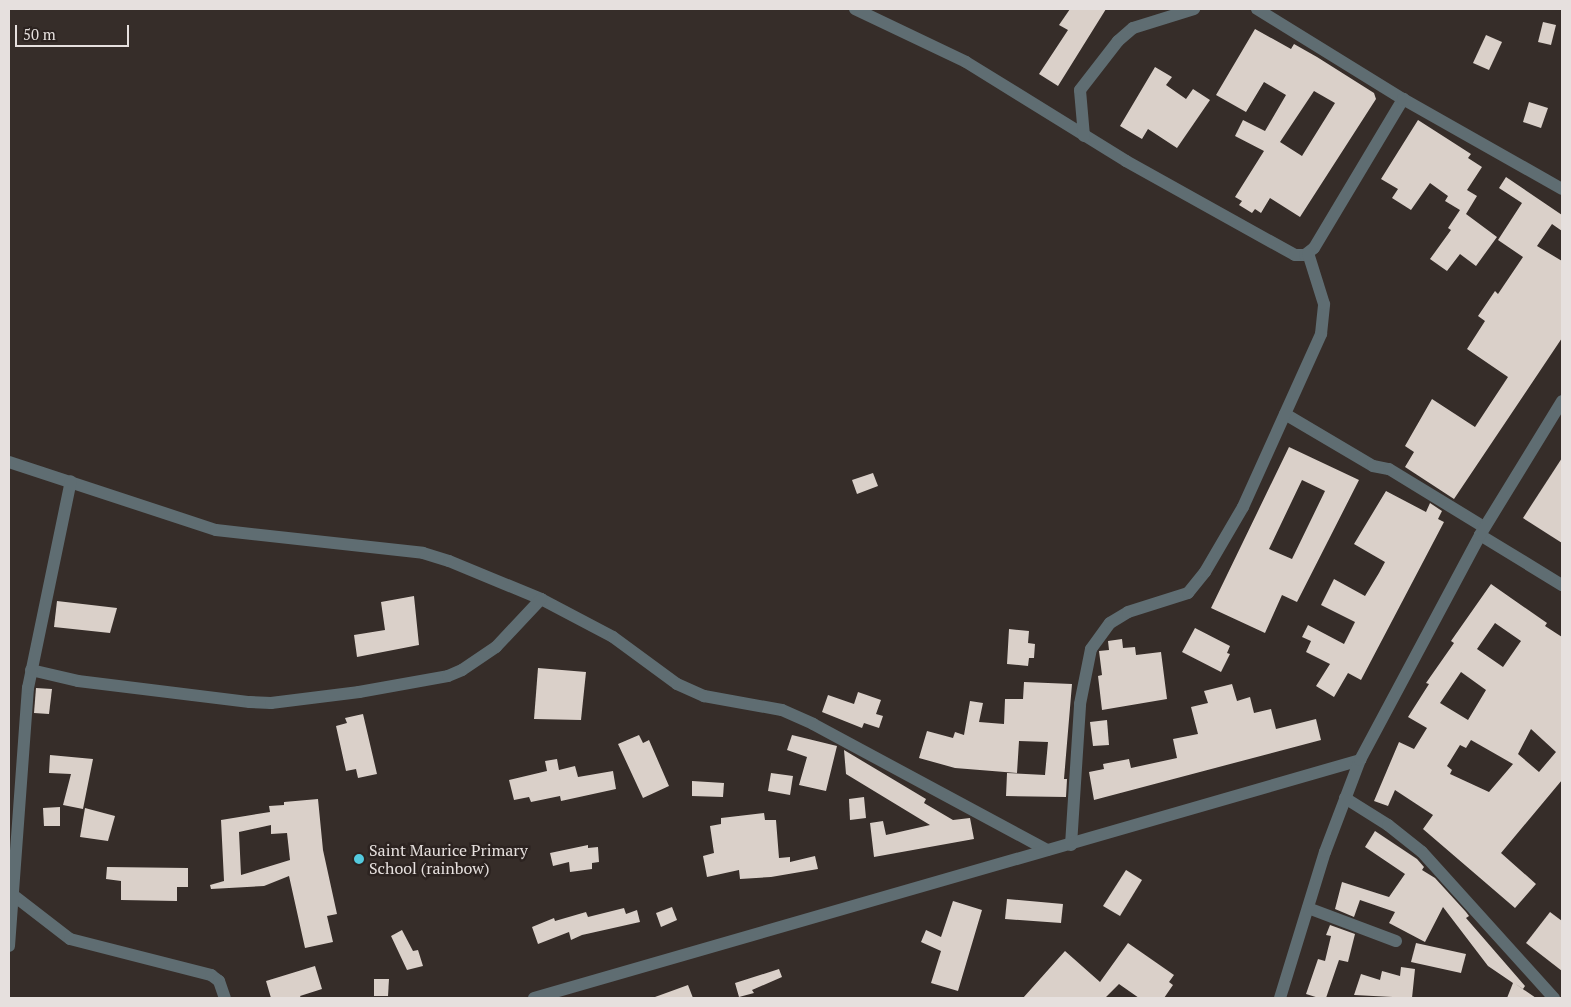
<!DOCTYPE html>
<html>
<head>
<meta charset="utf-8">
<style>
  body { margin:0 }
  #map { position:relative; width:1571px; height:1007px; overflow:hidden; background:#362d29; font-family:"PT Serif",serif }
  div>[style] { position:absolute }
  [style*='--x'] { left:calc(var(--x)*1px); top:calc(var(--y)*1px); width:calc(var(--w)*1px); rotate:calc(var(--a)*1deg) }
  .building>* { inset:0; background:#dad0c9 }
  .minor>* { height:12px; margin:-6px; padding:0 6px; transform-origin:6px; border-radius:6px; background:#5f6d72 }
  .tertiary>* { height:12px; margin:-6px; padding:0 6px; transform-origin:6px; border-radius:6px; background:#5f6d72 }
  .dots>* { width:14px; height:14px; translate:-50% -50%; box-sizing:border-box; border:2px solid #2c2320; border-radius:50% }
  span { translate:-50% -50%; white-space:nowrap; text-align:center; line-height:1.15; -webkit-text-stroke:5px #2c2320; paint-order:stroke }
  .poi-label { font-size:16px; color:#e6e0de }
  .left { translate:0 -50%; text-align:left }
  .frame { position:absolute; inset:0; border:10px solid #e6e0de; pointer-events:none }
  .scale { position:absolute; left:15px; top:25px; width:114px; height:22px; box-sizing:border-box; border:2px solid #e6e0de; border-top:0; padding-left:6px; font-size:15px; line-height:18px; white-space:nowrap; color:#e6e0de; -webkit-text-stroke:4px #2c2320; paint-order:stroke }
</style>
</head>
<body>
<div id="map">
  <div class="building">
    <i style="clip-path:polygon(1070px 9px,1106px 9px,1058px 86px,1039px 74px,1068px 30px,1059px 25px)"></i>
    <i style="clip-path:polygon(1543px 22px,1556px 25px,1551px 45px,1538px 42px)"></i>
    <i style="clip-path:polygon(evenodd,1255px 29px,1291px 49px,1294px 44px,1317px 57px,1374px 93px,1376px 99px,1300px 217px,1270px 198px,1261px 213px,1255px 209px,1252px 213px,1239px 205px,1242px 201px,1235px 197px,1264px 151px,1235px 136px,1243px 120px,1265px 131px,1286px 95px,1264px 82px,1246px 112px,1216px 95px,1255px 29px,1314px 91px,1335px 103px,1302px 156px,1280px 142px,1314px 91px)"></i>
    <i style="clip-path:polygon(1486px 35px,1502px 42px,1489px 70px,1473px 63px)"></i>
    <i style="clip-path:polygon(1155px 67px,1172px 77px,1166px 85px,1186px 99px,1193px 89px,1210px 100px,1177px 148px,1148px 129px,1142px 139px,1120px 126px)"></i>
    <i style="clip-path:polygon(1529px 102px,1548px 108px,1541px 128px,1523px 122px)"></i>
    <i style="clip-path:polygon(1418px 120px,1471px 154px,1468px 158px,1482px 167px,1467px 190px,1477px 196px,1466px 214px,1497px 237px,1476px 266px,1460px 254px,1447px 271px,1430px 259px,1451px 230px,1448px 228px,1460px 210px,1445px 201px,1448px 196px,1430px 183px,1411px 210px,1392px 198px,1398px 189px,1381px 179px)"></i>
    <i style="clip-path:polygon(1506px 177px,1562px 215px,1562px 231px,1552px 224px,1537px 246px,1562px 261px,1562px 338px,1454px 499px,1405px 467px,1414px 452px,1405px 446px,1432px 399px,1475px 427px,1508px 377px,1467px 349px,1485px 321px,1478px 316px,1495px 291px,1498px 294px,1523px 257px,1498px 240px,1522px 203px,1499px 188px)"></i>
    <i style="clip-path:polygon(evenodd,1289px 447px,1359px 480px,1297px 602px,1282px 595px,1265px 633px,1211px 608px,1289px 447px,1302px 480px,1325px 491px,1292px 559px,1269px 549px,1302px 480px)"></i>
    <i style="clip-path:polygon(1562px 458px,1562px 543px,1523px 518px)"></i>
    <i style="clip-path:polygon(873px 473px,878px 486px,857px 494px,852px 480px)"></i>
    <i style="clip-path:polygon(1386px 491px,1426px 512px,1430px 503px,1442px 511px,1438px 519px,1444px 522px,1361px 680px,1348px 673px,1334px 697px,1316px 686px,1330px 664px,1306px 652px,1311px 641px,1302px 637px,1308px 625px,1344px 644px,1355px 622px,1321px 605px,1334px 579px,1365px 596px,1379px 573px,1385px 562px,1354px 544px)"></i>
    <i style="clip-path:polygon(evenodd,1491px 584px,1547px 623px,1545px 626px,1562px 637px,1562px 780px,1501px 853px,1536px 884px,1515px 908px,1423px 829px,1433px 815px,1395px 790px,1388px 806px,1374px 801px,1399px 742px,1414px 749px,1427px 728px,1408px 717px,1429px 684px,1426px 683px,1454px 643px,1451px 641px,1491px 584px,1495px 623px,1521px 641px,1503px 667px,1477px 649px,1495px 623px,1491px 584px,1461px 672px,1486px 690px,1468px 720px,1440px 703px,1461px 672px,1491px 584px,1531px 729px,1556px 752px,1539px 772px,1518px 754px,1531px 729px,1491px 584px,1471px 740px,1513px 764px,1489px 792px,1450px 774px,1452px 770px,1447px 766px,1460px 745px,1466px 748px,1471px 740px)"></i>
    <i style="clip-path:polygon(414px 596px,419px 645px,357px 657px,354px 635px,385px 630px,381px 602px)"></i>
    <i style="clip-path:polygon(57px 601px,117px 608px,110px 633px,54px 627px)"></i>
    <i style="clip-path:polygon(1195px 628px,1230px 646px,1227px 653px,1230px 654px,1221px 672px,1182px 652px)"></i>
    <i style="clip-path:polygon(1009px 629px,1029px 631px,1028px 643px,1035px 644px,1034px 658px,1029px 658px,1028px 666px,1007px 664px)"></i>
    <i style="clip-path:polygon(1122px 639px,1123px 648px,1135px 647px,1136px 655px,1161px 652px,1167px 699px,1102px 710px,1098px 676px,1102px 675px,1099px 651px,1109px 650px,1108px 641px)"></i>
    <i style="clip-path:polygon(538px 668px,586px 672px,581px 720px,534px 719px)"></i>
    <i style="clip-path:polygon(1024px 682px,1072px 684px,1064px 779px,1067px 779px,1066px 797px,1006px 796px,1007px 773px,1045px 775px,1048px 742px,1019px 741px,1017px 773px,955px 768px,919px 758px,927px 731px,953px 738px,955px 732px,964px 735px,970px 701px,983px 703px,979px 722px,1004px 724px,1005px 699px,1023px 699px)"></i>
    <i style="clip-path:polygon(1232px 684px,1237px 701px,1250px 697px,1254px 713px,1271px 709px,1276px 729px,1316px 719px,1321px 740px,1094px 800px,1089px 772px,1104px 769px,1103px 764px,1129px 759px,1131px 768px,1177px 758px,1173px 739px,1198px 734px,1191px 707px,1208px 703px,1204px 691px)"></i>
    <i style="clip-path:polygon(36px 688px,52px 689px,49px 714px,34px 713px)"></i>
    <i style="clip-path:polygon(858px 692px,881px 700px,876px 714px,883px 716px,879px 728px,864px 723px,862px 728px,822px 712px,828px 695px,854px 704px)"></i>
    <i style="clip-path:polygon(363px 714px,377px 774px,358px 778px,356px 769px,346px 771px,336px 726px,347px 723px,345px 718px)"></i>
    <i style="clip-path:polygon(1107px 720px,1109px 745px,1093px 746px,1090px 722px)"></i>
    <i style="clip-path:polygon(639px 735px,643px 743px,649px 740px,669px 786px,643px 798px,618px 744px)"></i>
    <i style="clip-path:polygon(792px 735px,837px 746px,826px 791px,799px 785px,807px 757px,787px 750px)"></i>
    <i style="clip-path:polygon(844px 750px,926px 799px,924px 803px,953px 820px,970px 818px,974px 839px,874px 857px,870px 823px,883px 821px,886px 835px,930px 825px,846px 774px)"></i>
    <i style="clip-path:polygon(50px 755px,93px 759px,83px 809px,63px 805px,71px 774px,49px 773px)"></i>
    <i style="clip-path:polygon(557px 759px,559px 770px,575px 766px,578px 777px,613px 771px,616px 789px,561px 801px,560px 796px,531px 802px,529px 797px,514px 800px,509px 780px,547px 771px,545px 761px)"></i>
    <i style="clip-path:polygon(771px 773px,793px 776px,790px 795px,768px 791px)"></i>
    <i style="clip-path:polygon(692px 781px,724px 783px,723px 797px,692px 796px)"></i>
    <i style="clip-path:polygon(864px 797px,866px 818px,850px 820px,849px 799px)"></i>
    <i style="clip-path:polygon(evenodd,318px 799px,323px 850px,337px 914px,327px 916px,333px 942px,305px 948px,289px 876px,264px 886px,211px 889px,210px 885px,224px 881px,221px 820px,270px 812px,269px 806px,284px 805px,284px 802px,318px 799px,271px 825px,271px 834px,287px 833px,290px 860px,241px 875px,239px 832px,271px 825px)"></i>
    <i style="clip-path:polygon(60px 807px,60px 826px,44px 826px,43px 808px)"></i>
    <i style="clip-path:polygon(85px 808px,115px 816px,108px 841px,80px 837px)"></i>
    <i style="clip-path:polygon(764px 813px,765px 820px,776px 820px,779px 858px,790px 857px,790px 862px,815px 856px,818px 869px,771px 877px,740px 879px,739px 870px,707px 877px,703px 856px,714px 853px,710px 826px,721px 824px,721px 818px)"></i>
    <i style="clip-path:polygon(1375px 831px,1417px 859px,1424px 867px,1422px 870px,1435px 878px,1466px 912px,1469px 916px,1466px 918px,1525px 986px,1523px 989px,1514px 983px,1536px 998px,1507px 998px,1513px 983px,1488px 966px,1443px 907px,1425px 942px,1389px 923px,1395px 912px,1360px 900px,1354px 917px,1335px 909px,1342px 882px,1389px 897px,1405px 874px,1365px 847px)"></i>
    <i style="clip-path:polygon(588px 845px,588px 848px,598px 847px,599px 862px,592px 863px,592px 869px,570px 872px,569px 862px,553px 866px,550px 853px)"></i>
    <i style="clip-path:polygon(107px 867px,188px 868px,188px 887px,177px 887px,177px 901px,121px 900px,121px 881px,106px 879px)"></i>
    <i style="clip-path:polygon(1126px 870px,1142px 880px,1120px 916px,1103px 906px)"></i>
    <i style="clip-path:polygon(1007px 899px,1063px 904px,1061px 923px,1005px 919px)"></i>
    <i style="clip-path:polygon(953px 901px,982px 910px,958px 991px,931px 983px,941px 951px,921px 942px,926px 930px,941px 937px)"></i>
    <i style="clip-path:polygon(672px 907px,677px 920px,661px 927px,656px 913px)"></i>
    <i style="clip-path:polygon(624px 908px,626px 914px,637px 910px,640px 922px,582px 935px,571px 940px,569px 932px,538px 944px,532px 927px,554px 918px,555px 921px,586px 912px,588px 917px)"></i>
    <i style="clip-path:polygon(1550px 912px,1562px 921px,1562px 971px,1526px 943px)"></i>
    <i style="clip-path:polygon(1330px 925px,1355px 934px,1348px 962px,1339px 960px,1326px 998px,1319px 998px,1306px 994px,1318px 959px,1325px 961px,1331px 936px,1326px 935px)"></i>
    <i style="clip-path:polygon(402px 930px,413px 951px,418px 950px,423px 966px,407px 970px,391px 936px)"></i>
    <i style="clip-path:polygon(1128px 943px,1174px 975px,1169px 982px,1173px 985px,1164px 998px,1139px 998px,1119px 984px,1105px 998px,1023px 998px,1065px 951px,1100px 982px)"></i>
    <i style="clip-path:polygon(1416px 943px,1466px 954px,1461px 973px,1411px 962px)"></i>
    <i style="clip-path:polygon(315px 966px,322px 989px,300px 996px,301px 998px,271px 998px,266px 981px)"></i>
    <i style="clip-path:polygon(1401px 967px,1415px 969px,1412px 998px,1354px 995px,1361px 974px,1380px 980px,1382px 971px,1400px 976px)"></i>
    <i style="clip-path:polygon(779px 969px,782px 977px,752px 990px,754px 993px,739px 997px,735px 983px)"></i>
    <i style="clip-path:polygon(374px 979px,389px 979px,388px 996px,374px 996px)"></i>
    <i style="clip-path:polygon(688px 985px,693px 998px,655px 998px,655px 997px)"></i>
  </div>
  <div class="minor">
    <i style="--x:855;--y:9;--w:123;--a:25.5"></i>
    <i style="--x:966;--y:62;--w:188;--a:31.7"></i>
    <i style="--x:1126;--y:161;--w:193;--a:29.1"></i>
    <i style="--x:1295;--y:255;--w:10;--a:0"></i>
    <i style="--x:1305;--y:255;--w:11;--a:-38"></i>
    <i style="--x:1314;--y:248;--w:174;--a:-59.1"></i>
    <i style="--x:1257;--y:9;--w:172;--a:31.7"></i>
    <i style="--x:1403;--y:99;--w:183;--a:29.5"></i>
    <i style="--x:1084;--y:136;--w:46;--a:-95"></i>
    <i style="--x:1080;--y:90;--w:62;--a:-52.2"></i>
    <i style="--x:1118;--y:41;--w:20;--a:-41"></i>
    <i style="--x:1133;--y:28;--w:64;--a:-17.3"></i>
    <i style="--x:1285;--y:414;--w:102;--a:30.6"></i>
    <i style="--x:1373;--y:466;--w:16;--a:11"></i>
    <i style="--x:1389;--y:469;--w:111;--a:31.4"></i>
    <i style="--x:9;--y:462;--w:218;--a:18.2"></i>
    <i style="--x:216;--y:530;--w:208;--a:6.3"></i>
    <i style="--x:423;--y:553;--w:27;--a:17"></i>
    <i style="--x:449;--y:561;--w:100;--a:22.4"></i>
    <i style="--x:541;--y:599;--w:81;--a:27.8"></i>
    <i style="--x:613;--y:637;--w:79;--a:36.3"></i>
    <i style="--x:677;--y:684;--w:30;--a:24"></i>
    <i style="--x:704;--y:696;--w:79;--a:10.2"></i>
    <i style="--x:782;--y:710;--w:34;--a:24"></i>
    <i style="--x:813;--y:724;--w:266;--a:28.3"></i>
    <i style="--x:1480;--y:535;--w:96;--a:31.4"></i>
    <i style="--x:31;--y:670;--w:48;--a:13.2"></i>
    <i style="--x:78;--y:681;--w:173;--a:7"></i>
    <i style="--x:250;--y:702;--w:21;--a:3"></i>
    <i style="--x:271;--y:703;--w:89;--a:-7.1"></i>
    <i style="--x:359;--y:692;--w:90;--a:-10.2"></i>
    <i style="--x:448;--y:676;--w:15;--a:-23"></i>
    <i style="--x:462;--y:670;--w:41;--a:-34.1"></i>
    <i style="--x:496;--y:647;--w:66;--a:-46.8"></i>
    <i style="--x:1345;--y:798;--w:51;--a:32.1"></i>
    <i style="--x:1388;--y:825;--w:43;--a:38.5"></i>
    <i style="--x:1422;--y:852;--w:197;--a:47.9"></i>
    <i style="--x:1071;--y:845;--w:141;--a:-86.3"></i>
    <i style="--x:1080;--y:704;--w:56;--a:-78.7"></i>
    <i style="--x:1091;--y:649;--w:32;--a:-54"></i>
    <i style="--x:1110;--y:623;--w:21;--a:-31"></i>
    <i style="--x:1128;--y:612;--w:63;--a:-17.6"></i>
    <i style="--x:1188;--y:593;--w:27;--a:-51"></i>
    <i style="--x:1205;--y:572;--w:75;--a:-59.7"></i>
    <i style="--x:1243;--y:507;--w:190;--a:-65.7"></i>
    <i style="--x:1321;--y:334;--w:30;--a:-84"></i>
    <i style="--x:1324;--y:304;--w:53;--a:-107.4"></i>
    <i style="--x:13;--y:895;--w:72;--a:37.7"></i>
    <i style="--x:70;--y:939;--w:146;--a:14.3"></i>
    <i style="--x:211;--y:975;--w:10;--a:37"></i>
    <i style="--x:219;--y:981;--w:18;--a:71"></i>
    <i style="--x:1308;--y:908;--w:94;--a:20.6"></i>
    <i style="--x:9;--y:946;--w:259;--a:-85.8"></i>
    <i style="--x:28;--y:688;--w:211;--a:-78.3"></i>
    <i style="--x:534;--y:998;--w:860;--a:-16.07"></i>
  </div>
  <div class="tertiary">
    <i style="--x:1280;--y:998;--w:153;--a:-72.9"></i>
    <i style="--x:1325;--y:852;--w:98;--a:-69.2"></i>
    <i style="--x:1360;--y:760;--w:255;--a:-61.9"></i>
    <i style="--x:1480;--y:535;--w:157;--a:-58.5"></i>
  </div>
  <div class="dots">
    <i style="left:359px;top:859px;background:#54cade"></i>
  </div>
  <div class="poi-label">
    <span class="left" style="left:369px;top:859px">Saint Maurice Primary<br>School (rainbow)</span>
  </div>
  <div class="frame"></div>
  <div class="scale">50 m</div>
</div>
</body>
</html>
